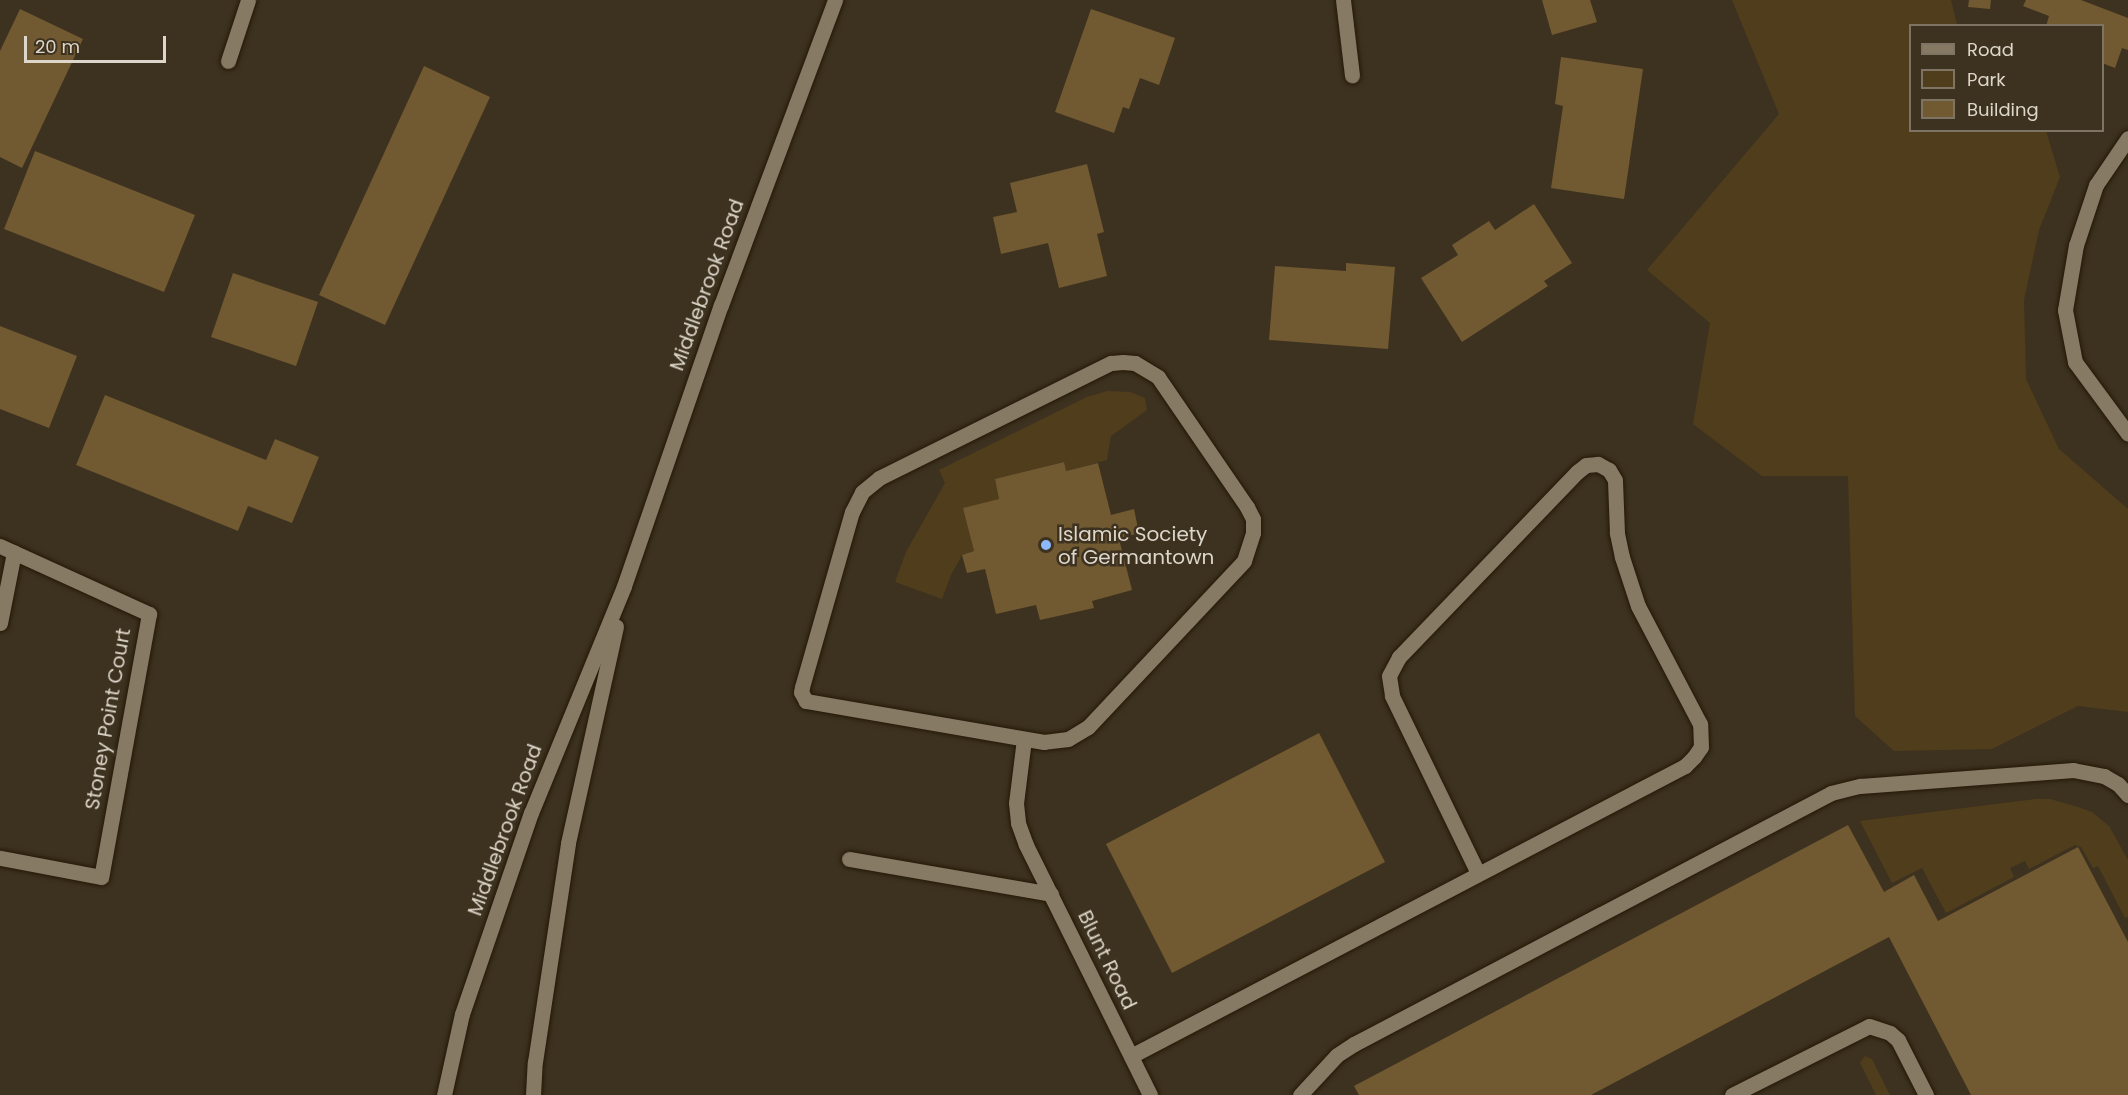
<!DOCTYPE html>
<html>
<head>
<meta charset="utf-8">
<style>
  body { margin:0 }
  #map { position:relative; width:2128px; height:1095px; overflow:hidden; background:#3d321f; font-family:Poppins,sans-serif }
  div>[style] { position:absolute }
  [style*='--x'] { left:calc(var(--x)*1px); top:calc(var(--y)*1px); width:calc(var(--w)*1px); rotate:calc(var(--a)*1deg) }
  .green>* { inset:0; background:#503d1c }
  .building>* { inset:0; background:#715931 }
  .roads { filter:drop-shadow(0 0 2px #241907) drop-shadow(0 0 2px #241907) }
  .service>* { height:15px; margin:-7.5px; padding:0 7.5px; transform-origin:7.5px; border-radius:7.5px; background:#877a65 }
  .minor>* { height:15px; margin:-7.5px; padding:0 7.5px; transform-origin:7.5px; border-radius:7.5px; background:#877a65 }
  .tertiary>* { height:15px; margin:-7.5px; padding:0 7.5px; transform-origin:7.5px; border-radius:7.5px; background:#877a65 }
  .dots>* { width:16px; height:16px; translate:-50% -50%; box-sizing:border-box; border:3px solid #3d321f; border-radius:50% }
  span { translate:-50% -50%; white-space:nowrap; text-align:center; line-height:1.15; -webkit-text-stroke:5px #3d321f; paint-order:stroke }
  .street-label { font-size:20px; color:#ddd6ca }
  .poi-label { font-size:20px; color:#ddd6ca }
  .left { translate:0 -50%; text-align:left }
  .legend { position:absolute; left:1909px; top:24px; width:195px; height:108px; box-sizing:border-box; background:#3d321f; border:2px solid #7d7463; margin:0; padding:8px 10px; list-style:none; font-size:18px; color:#ddd6ca }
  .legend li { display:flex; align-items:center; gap:12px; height:30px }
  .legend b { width:30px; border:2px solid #7d7463 }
  .scale { position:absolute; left:24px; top:36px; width:142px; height:27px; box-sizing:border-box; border:3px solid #ddd6ca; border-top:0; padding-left:8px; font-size:18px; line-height:21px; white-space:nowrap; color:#ddd6ca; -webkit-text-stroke:4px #3d321f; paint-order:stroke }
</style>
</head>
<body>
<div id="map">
  <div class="green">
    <i style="clip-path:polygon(1732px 0,1951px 0,1957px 25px,1910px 26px,1910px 130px,2046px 131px,2060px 177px,2039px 230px,2024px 300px,2026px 379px,2059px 449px,2128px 509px,2128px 712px,2078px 706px,1992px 749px,1894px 751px,1855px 716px,1848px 476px,1762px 476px,1693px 424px,1710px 323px,1647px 270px,1779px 114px)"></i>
    <i style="clip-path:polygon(1107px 391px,1130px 392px,1145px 398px,1147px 410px,1111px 436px,1107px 460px,1066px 471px,1063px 462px,995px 479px,999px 499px,964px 508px,974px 551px,962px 555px,951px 575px,942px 599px,895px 582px,906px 552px,945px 483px,939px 470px,1087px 397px)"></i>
    <i style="clip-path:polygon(2035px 799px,2050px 799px,2078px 807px,2092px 812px,2109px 826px,2128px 860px,2128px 917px,2125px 918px,2098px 866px,2093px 868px,2081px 847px,2075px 845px,2029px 869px,2025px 861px,2010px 868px,2014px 877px,1946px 913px,1922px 868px,1892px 883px,1860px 821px)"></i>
    <i style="clip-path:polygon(1865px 1056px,1872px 1059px,1890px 1095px,1876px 1095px,1860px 1063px)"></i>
  </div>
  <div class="building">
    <i style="clip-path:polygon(1542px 0,1590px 0,1597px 22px,1552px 35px)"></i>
    <i style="clip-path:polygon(1969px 0,1991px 0,1990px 9px,1968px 7px)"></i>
    <i style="clip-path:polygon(2026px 0,2081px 0,2128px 18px,2128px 50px,2122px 48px,2115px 68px,2102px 63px,2102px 26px,2046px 26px,2049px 16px,2023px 6px)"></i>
    <i style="clip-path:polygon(20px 9px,83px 39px,22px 168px,0 157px,0 51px)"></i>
    <i style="clip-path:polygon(1091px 9px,1175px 38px,1159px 85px,1140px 78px,1129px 109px,1123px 107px,1114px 133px,1055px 112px)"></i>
    <i style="clip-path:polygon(1561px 57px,1643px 69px,1624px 199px,1551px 188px,1563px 106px,1555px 104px)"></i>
    <i style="clip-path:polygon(424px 66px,490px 97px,385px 325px,319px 295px)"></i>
    <i style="clip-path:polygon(35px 151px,195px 215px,164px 292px,4px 229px)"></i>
    <i style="clip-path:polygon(1087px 164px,1104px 232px,1097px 234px,1107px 276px,1059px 288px,1048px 243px,1001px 254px,993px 217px,1017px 212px,1010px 183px)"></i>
    <i style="clip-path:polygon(1534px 204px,1572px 263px,1544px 281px,1548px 286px,1462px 342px,1421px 278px,1458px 255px,1452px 245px,1489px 221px,1495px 230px)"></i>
    <i style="clip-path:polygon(1346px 263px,1395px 267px,1388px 349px,1269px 340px,1275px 266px,1346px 271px)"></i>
    <i style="clip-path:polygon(233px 273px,318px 302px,296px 366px,211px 337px)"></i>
    <i style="clip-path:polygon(0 326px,77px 356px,49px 428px,0 409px)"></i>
    <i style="clip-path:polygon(105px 395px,266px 460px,275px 439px,319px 457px,292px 523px,248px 506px,238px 531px,76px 465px)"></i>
    <i style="clip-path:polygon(1064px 462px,1066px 471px,1098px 463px,1111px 515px,1134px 509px,1139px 533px,1119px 539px,1132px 590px,1092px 601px,1094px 608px,1040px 620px,1036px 605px,996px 614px,985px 569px,967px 573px,962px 555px,974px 551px,963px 508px,999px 499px,995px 479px)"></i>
    <i style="clip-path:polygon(1319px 733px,1385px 862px,1172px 973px,1106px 844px)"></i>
    <i style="clip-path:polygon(1848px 825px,1884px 892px,1914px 875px,1938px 921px,2078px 847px,2128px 942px,2128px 1095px,1971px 1095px,1889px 937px,1591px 1095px,1359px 1095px,1354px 1086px)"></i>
  </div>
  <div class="roads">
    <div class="service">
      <i style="--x:1123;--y:362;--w:12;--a:5"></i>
      <i style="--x:1135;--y:363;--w:27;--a:31"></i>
      <i style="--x:1158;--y:377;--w:158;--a:55.6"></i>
      <i style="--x:1247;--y:507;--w:13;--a:63"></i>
      <i style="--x:1253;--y:519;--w:14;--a:90"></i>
      <i style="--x:1253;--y:533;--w:29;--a:108"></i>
      <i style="--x:1244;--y:561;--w:228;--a:133.2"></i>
      <i style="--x:1088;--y:727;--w:23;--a:149"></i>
      <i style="--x:1068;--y:739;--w:24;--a:173"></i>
      <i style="--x:1044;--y:742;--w:242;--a:-170.2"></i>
      <i style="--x:806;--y:701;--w:10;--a:-119"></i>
      <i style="--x:801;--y:692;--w:5;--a:-79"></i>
      <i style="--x:802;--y:687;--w:182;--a:-74.1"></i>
      <i style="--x:852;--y:512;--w:22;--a:-63"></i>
      <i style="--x:862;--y:492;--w:22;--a:-39"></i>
      <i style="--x:879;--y:478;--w:259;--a:-26.4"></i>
      <i style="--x:1111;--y:363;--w:12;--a:-5"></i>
      <i style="--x:1024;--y:739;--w:64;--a:97.1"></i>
      <i style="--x:1016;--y:803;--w:20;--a:84"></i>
      <i style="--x:1018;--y:823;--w:23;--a:70"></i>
      <i style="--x:849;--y:859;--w:205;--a:9.8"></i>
      <i style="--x:1131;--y:1056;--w:625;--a:-27.63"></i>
      <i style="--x:1685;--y:766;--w:13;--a:-45"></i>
      <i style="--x:1694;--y:757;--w:12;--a:-55"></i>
      <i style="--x:1701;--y:747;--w:23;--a:-92"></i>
      <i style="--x:1700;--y:724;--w:133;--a:-117.7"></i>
      <i style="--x:1638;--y:606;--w:52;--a:-108.1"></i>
      <i style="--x:1622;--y:557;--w:25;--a:-102"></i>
      <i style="--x:1617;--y:533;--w:53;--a:-92.2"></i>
      <i style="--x:1615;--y:480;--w:12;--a:-121"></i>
      <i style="--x:1609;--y:470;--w:13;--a:-151"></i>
      <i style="--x:1598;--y:464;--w:12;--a:175"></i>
      <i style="--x:1586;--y:465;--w:11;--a:142"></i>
      <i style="--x:1577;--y:472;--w:257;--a:133.9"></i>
      <i style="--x:1399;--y:657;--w:21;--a:118"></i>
      <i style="--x:1389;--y:676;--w:20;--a:81"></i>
      <i style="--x:1392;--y:696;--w:197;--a:64.1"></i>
      <i style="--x:1300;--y:1095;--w:54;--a:-47.2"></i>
      <i style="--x:1337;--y:1055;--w:20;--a:-33"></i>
      <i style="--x:1354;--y:1044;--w:539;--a:-27.75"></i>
      <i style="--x:1831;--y:793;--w:30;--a:-14"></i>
      <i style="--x:1860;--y:786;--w:214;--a:-4.3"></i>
      <i style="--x:2073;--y:770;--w:32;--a:11"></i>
      <i style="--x:2104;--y:776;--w:16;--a:30"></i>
      <i style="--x:2118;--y:784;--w:15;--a:48"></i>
      <i style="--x:1732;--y:1095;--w:153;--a:-26.7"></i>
      <i style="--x:1869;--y:1026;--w:22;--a:18"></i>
      <i style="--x:1890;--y:1033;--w:11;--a:41"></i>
      <i style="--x:1898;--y:1040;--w:62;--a:63"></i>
    </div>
    <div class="minor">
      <i style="--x:1343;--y:0;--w:76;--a:83.2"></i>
      <i style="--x:228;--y:61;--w:64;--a:-71.8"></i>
      <i style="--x:2128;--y:138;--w:57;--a:124.2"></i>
      <i style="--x:2096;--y:185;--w:63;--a:108.4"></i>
      <i style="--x:2076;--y:245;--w:66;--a:99.6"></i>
      <i style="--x:2065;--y:310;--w:53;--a:79.1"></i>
      <i style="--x:2075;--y:362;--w:89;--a:53.6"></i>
      <i style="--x:0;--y:546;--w:164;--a:24.5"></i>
      <i style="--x:149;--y:614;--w:267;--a:100.3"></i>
      <i style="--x:101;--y:877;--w:103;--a:-169.3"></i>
      <i style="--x:0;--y:623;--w:72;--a:-78.8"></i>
      <i style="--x:1026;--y:845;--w:279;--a:63.6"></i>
    </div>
    <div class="tertiary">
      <i style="--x:444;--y:1095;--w:83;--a:-77.5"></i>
      <i style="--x:462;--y:1014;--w:213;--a:-71.1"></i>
      <i style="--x:531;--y:813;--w:245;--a:-67.7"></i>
      <i style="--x:624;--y:586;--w:297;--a:-71"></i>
      <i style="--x:721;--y:305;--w:326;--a:-69.5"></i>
      <i style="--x:533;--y:1095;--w:33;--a:-87"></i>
      <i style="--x:535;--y:1062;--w:221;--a:-81.4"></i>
      <i style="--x:568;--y:843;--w:222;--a:-77.5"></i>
    </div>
  </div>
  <div class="dots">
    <i style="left:1046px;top:545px;background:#8db9fc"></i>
  </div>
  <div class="street-label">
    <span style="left:707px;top:285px;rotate:-70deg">Middlebrook Road</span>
    <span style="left:108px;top:719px;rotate:-80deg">Stoney Point Court</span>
    <span style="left:505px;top:830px;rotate:-70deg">Middlebrook Road</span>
    <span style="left:1107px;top:960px;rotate:64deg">Blunt Road</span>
  </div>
  <div class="poi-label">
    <span class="left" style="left:1058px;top:546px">Islamic Society<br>of Germantown</span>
  </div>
  <ul class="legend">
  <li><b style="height:8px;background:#877a65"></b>Road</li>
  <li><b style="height:16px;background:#503d1c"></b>Park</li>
  <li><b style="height:16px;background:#715931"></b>Building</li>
  </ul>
  <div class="scale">20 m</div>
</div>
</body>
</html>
